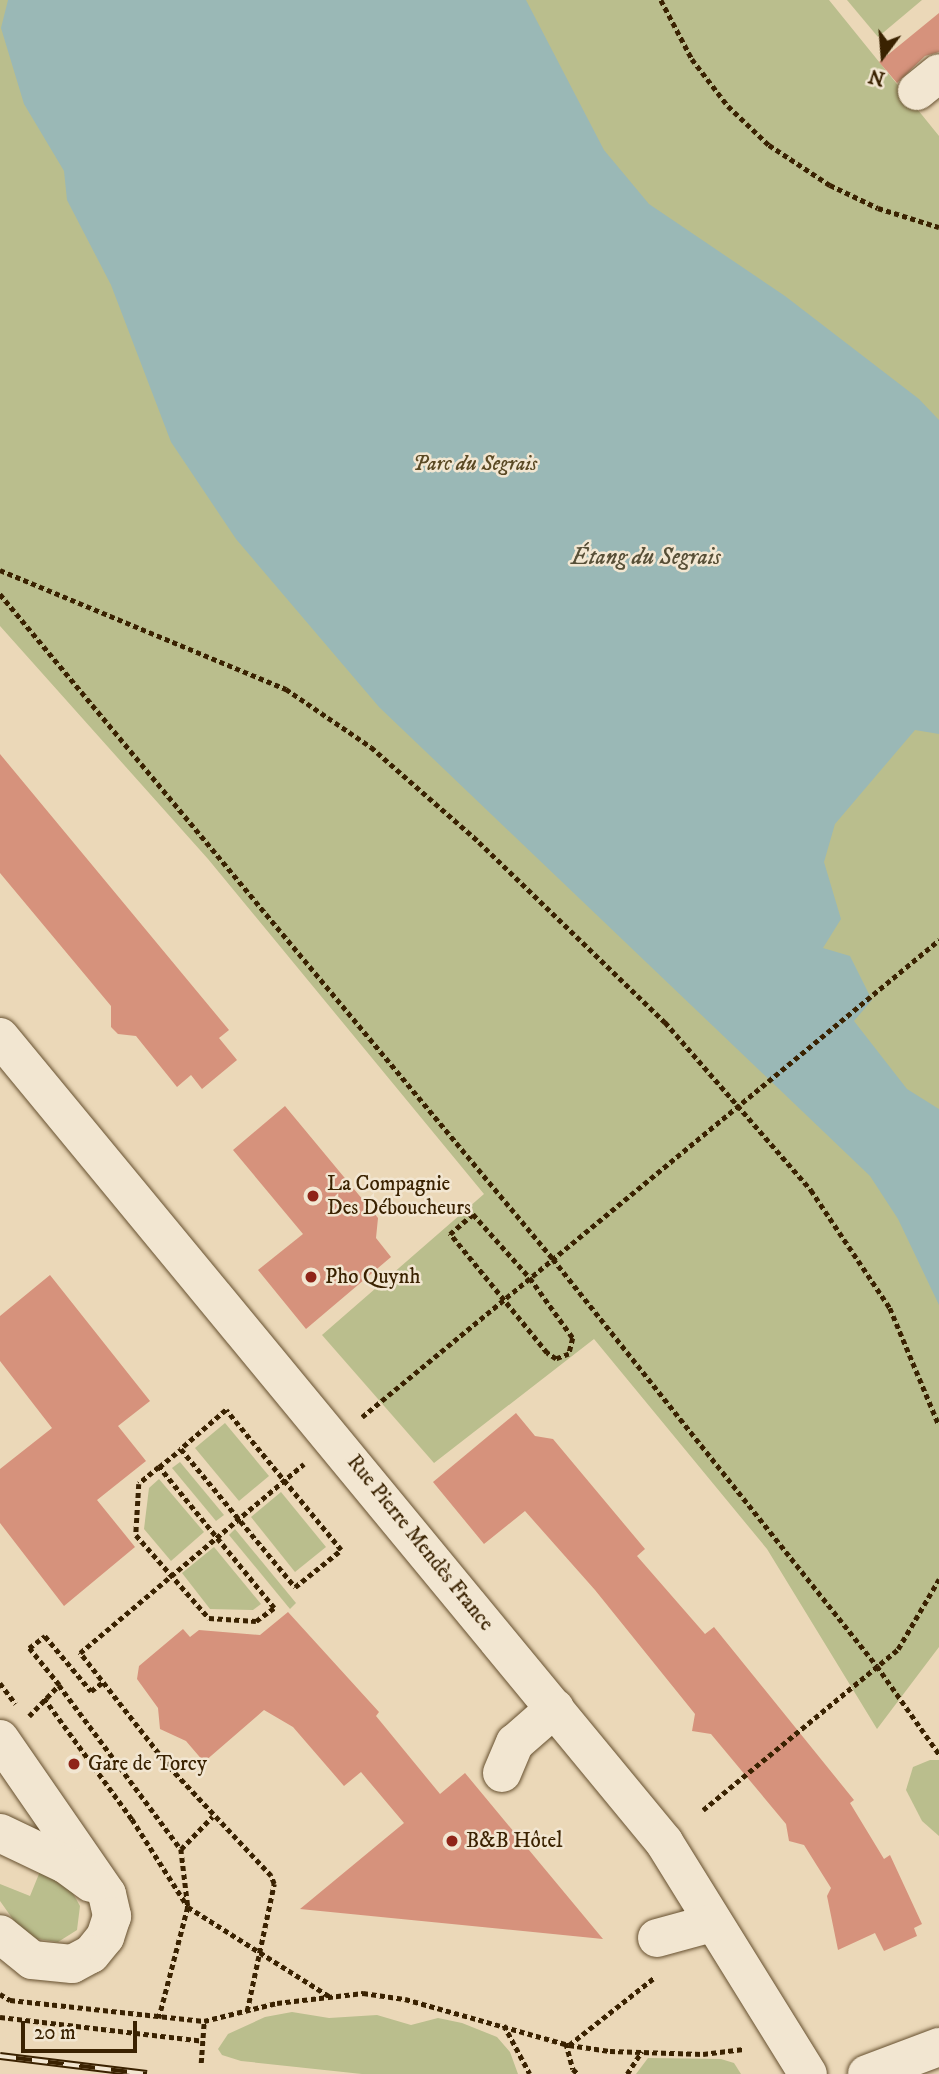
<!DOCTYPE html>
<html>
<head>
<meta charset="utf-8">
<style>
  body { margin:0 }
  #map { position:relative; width:939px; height:2074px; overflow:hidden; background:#ebd8b8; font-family:"IM FELL DW Pica",serif }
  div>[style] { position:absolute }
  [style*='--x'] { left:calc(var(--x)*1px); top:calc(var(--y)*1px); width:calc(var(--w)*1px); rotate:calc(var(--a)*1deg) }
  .green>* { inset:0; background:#babe8d }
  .water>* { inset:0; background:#9ab8b6 }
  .building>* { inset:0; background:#d6927c }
  .path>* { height:4.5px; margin-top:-2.25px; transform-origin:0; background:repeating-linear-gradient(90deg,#3a2201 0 5px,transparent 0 8.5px) }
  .roads { filter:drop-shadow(0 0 2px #66502f) drop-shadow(0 0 2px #66502f) }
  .minor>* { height:38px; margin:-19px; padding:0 19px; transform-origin:19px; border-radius:19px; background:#f2e6d1 }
  .rail>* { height:8px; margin-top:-4px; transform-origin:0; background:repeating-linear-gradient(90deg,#f2e6d1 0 16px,#3a2201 0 32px); box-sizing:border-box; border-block:2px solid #3a2201 }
  .dots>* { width:19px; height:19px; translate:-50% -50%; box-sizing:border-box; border:4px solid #f2e6d1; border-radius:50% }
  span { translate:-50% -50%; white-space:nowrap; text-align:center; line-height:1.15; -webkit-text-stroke:5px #f2e6d1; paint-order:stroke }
  .park-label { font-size:21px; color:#5a4924; font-style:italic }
  .poi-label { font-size:21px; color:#3a2201 }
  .left { translate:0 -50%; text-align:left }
  .street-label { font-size:21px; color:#3a2201 }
  .water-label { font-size:23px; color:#574f37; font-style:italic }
  .north { position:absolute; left:848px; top:21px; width:70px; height:70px; -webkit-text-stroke:5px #f2e6d1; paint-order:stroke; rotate:196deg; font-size:19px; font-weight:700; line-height:28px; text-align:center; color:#3a2201 }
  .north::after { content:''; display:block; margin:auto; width:24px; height:32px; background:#3a2201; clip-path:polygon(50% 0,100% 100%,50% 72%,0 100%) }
  .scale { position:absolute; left:21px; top:2021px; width:116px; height:32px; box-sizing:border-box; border:4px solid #3a2201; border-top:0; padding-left:9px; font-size:21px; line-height:24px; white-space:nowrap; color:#3a2201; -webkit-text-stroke:5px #f2e6d1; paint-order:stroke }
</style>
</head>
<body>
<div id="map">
  <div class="green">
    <i style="clip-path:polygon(0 0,829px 0,939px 136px,939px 1647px,877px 1729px,767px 1549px,594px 1339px,434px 1463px,322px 1335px,484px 1194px,208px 859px,0 626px)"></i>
    <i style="clip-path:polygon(847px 0,922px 0,878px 37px)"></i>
    <i style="clip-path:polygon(225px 1423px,269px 1476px,239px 1501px,195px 1448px)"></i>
    <i style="clip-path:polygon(180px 1462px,224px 1515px,216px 1521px,172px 1468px)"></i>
    <i style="clip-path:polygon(159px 1479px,204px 1532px,171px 1561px,144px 1529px,149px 1488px)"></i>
    <i style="clip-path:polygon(281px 1492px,326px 1547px,295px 1572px,251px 1517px)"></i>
    <i style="clip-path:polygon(235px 1529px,296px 1603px,290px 1609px,229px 1535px)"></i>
    <i style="clip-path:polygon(214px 1547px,261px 1604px,253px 1610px,210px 1609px,182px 1573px)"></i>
    <i style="clip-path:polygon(930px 1760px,939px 1760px,939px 1836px,922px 1821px,906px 1790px,913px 1767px)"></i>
    <i style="clip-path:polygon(41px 1869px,71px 1890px,80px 1906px,77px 1930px,58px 1942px,37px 1939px,17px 1925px,0 1901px,0 1884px,30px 1896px)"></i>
    <i style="clip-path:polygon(292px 2012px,329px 2018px,377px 2015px,411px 2025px,438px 2018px,462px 2023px,497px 2037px,510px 2052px,518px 2074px,362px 2074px,241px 2061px,222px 2055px,218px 2049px,228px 2034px,265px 2017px)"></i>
    <i style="clip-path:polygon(648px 2058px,721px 2059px,734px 2063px,741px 2074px,636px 2074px)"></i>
  </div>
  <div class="water">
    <i style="clip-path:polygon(8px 0,526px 0,604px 150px,649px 204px,785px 296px,919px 399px,939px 420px,939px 734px,915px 730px,835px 824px,824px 862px,841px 919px,823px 948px,850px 956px,872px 1000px,854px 1021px,907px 1089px,939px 1109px,939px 1305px,898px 1219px,870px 1176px,379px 707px,236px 539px,171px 442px,111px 285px,67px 200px,64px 171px,24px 104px,1px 28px)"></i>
  </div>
  <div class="building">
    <i style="clip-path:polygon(939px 13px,939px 52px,925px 56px,897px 83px,879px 62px)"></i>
    <i style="clip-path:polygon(0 754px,229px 1030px,219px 1038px,237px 1060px,202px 1089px,191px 1075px,177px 1087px,136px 1036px,118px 1034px,111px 1027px,111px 1006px,0 873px)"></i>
    <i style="clip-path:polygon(285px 1106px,378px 1218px,376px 1238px,391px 1257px,306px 1329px,258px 1270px,303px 1234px,233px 1150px)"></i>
    <i style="clip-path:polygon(50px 1275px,150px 1401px,118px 1426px,146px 1461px,97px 1500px,135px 1547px,64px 1606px,0 1523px,0 1469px,52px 1428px,0 1361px,0 1316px)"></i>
    <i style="clip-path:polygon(516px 1413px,535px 1436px,553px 1439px,645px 1549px,637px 1556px,705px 1634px,714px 1627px,854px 1800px,850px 1803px,884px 1859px,890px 1855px,922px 1924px,914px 1928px,917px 1936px,884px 1951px,875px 1933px,838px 1950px,827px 1896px,831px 1888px,804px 1845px,789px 1841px,786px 1824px,711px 1734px,692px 1731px,695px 1714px,595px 1590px,525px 1511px,484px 1544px,433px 1482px)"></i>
    <i style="clip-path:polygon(288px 1612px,379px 1712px,376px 1716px,440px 1794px,465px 1773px,603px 1939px,300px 1909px,404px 1823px,361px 1772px,344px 1786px,293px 1727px,264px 1710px,204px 1762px,186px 1741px,160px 1729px,158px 1708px,137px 1679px,139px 1666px,183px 1629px,190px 1637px,199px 1630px,260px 1635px)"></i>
  </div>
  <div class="path">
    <i style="--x:661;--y:0;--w:67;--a:62.3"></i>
    <i style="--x:692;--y:59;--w:59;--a:52.5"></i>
    <i style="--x:728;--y:106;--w:57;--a:43.6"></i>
    <i style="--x:769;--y:145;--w:73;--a:33.3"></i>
    <i style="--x:830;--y:185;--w:53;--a:25.6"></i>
    <i style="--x:878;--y:208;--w:64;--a:17.3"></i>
    <i style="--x:0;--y:570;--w:310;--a:22.6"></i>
    <i style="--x:286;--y:689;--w:103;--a:34.3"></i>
    <i style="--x:371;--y:747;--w:144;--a:41.3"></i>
    <i style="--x:479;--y:842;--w:259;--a:44.1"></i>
    <i style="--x:665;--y:1022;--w:223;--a:49"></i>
    <i style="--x:811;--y:1190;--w:142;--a:56.2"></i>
    <i style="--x:890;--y:1308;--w:127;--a:67.3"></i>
    <i style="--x:0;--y:594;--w:865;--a:50.25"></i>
    <i style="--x:553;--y:1259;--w:520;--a:51.48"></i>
    <i style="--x:877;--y:1666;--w:108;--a:54.8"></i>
    <i style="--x:473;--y:1214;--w:86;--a:48.3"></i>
    <i style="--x:530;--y:1278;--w:74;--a:54.4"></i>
    <i style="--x:573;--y:1338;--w:16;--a:104"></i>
    <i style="--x:569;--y:1354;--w:14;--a:159"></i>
    <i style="--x:556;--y:1359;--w:11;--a:-146"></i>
    <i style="--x:547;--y:1353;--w:154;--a:-129.2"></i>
    <i style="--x:450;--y:1234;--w:30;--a:-41"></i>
    <i style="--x:362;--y:1417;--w:749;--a:-39.58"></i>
    <i style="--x:159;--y:1467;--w:26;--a:140"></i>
    <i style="--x:139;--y:1484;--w:51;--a:93.4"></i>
    <i style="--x:136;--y:1535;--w:111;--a:48.7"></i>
    <i style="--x:209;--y:1618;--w:47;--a:3.7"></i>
    <i style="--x:256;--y:1621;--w:22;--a:-36"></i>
    <i style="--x:274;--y:1608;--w:182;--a:-129.2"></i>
    <i style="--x:159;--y:1467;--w:28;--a:-39"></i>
    <i style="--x:181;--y:1449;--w:179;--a:50.4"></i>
    <i style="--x:295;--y:1587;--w:59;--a:-38.8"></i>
    <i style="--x:341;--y:1550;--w:181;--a:-129.4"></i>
    <i style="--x:226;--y:1410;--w:60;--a:139.1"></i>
    <i style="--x:0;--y:1683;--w:26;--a:53"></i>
    <i style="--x:59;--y:1685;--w:204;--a:53.4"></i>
    <i style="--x:181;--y:1849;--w:58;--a:83.1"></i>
    <i style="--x:188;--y:1907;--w:115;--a:104.6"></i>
    <i style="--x:44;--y:1698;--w:150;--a:54"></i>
    <i style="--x:132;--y:1819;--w:104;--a:57.5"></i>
    <i style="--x:188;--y:1907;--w:167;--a:32.3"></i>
    <i style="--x:29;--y:1716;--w:43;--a:-45.9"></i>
    <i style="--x:59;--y:1685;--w:48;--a:-129"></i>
    <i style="--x:29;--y:1648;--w:20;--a:-37"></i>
    <i style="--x:45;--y:1636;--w:72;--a:50.1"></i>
    <i style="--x:91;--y:1691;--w:15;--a:-37"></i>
    <i style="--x:703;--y:1810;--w:253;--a:-39.5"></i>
    <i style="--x:898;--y:1649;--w:81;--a:-59.6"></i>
    <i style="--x:181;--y:1849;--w:45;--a:-45.9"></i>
    <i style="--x:0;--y:1994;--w:12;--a:31"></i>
    <i style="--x:10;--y:2000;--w:195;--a:6.2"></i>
    <i style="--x:204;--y:2021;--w:75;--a:-13.9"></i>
    <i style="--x:277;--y:2003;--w:87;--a:-6.6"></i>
    <i style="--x:363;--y:1993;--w:42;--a:8.1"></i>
    <i style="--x:405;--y:1999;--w:170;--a:15.7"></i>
    <i style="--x:569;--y:2045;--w:41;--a:8.3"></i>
    <i style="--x:610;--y:2051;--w:93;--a:1.8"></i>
    <i style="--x:703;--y:2054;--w:41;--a:-7"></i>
    <i style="--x:247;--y:2011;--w:130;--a:-78"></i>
    <i style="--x:274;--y:1884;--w:9;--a:-111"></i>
    <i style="--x:271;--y:1876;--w:149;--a:-133.1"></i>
    <i style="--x:169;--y:1767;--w:145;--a:-128"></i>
    <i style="--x:80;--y:1653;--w:293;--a:-40.2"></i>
    <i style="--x:0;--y:2017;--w:204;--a:6.7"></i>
    <i style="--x:504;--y:2025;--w:55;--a:62"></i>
    <i style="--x:566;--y:2043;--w:27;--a:75"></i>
    <i style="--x:573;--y:2069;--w:7;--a:45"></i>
    <i style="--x:569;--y:2045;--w:110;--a:-38.3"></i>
    <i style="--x:201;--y:2063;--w:42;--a:-85.9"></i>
    <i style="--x:627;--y:2074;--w:27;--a:-57"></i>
  </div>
  <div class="roads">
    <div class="minor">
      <i style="--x:917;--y:91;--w:28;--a:-39"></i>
      <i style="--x:0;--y:1037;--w:1044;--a:50.48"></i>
      <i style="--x:664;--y:1842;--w:273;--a:58.2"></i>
      <i style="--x:0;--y:1739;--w:188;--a:55.4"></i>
      <i style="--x:107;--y:1894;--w:23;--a:77"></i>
      <i style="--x:112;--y:1916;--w:22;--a:108"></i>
      <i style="--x:105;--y:1937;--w:22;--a:129"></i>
      <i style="--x:91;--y:1954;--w:21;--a:152"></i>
      <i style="--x:72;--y:1964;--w:40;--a:-174.3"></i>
      <i style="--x:32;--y:1960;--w:41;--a:-140.9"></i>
      <i style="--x:502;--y:1773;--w:33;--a:-67"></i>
      <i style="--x:515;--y:1743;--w:53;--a:-41.2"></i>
      <i style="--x:0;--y:1833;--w:72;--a:25.5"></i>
      <i style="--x:65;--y:1864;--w:32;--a:36"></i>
      <i style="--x:657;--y:1938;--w:57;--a:-15.3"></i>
      <i style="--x:867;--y:2074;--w:77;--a:-20.6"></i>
    </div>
  </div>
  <div class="rail">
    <i style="--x:0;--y:2056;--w:148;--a:7"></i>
  </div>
  <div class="dots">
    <i style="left:313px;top:1196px;background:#8f2418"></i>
    <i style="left:311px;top:1277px;background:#8f2418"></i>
    <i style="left:74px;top:1764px;background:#8f2418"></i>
    <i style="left:452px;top:1841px;background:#8f2418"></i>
  </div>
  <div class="park-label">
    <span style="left:475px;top:464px">Parc du Segrais</span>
  </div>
  <div class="poi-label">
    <span class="left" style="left:327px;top:1196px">La Compagnie<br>Des Déboucheurs</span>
    <span class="left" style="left:325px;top:1277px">Pho Quynh</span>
    <span class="left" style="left:88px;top:1764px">Gare de Torcy</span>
    <span class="left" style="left:466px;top:1841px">B&amp;B Hôtel</span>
  </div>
  <div class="street-label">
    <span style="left:420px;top:1543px;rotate:51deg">Rue Pierre Mendès France</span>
  </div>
  <div class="water-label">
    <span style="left:646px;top:558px">Étang du Segrais</span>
  </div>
  <div class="north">N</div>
  <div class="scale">20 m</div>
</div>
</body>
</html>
